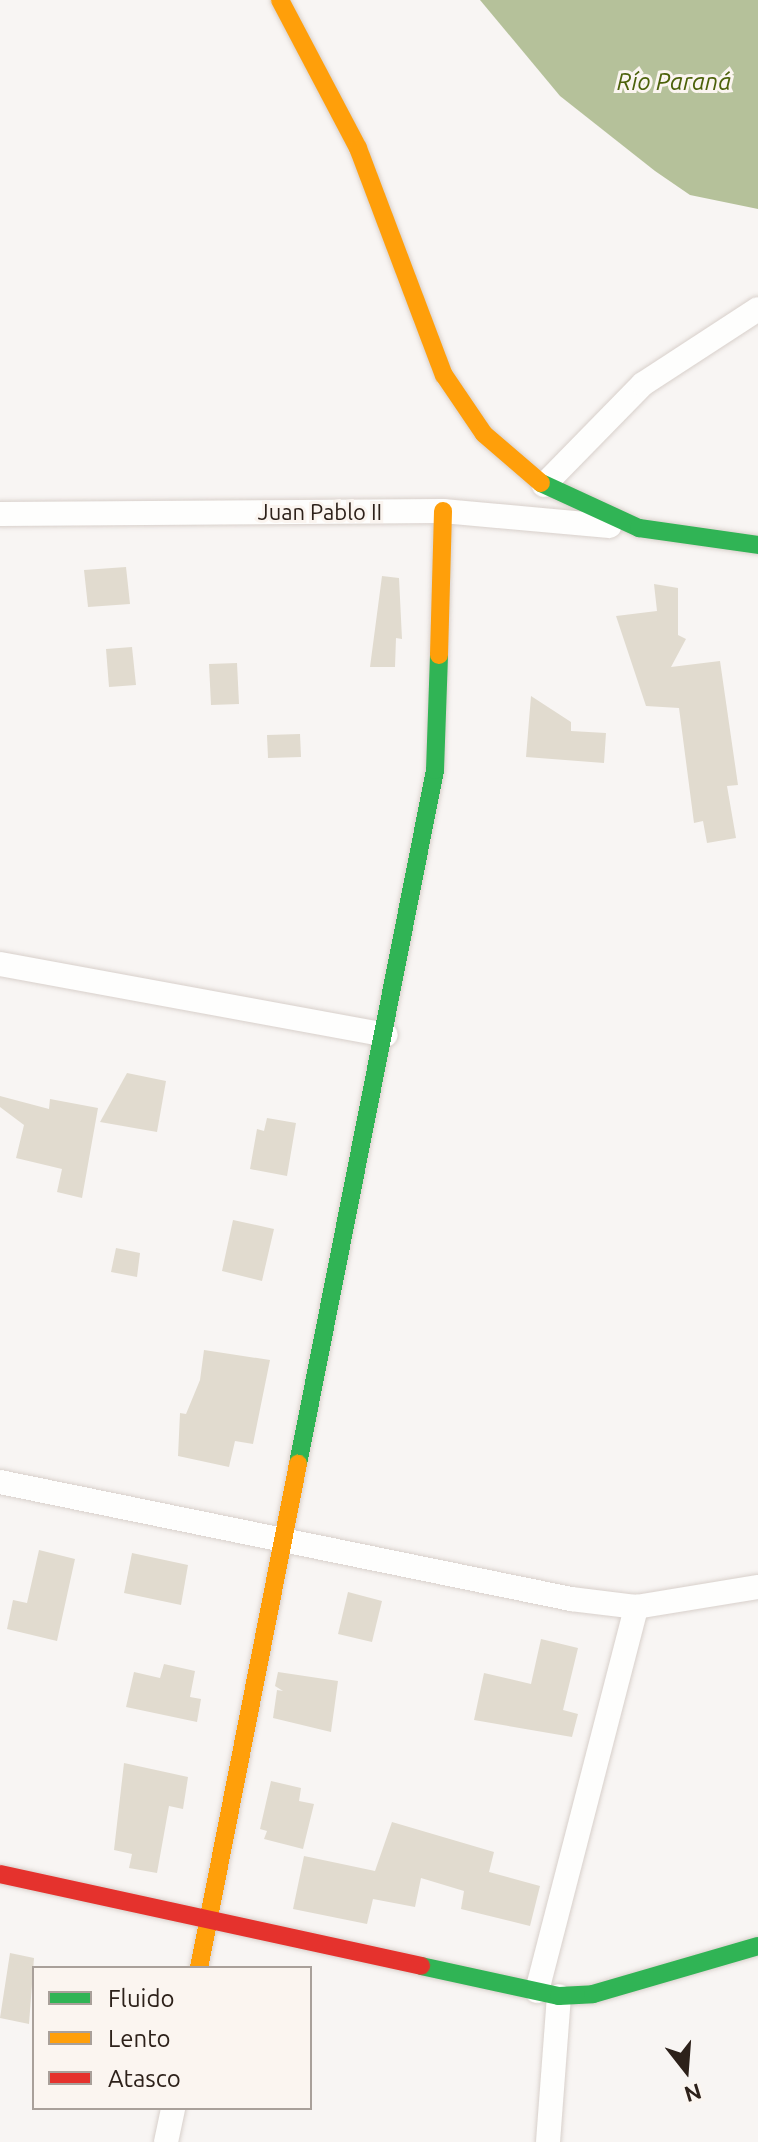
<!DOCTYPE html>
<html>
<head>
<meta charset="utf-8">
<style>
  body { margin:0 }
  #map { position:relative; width:758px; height:2142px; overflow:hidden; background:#f8f5f3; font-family:Ubuntu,sans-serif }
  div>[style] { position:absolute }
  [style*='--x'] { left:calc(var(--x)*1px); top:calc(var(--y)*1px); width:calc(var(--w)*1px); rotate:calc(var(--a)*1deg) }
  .water>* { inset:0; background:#b5c19a }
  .building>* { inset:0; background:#e1dbcf }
  .roads { filter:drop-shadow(0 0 2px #d8d0cb) drop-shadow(0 0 2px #d8d0cb) }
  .street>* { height:24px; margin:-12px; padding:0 12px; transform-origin:12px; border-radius:12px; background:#fefefd }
  .fast>* { height:18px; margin:-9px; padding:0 9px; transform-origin:9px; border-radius:9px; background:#30b455 }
  .slow>* { height:18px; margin:-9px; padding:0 9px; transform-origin:9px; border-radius:9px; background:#ff9f0a }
  .jam>* { height:18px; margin:-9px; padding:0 9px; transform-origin:9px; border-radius:9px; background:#e5322d }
  span { translate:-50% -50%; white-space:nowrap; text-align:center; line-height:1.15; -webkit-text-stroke:6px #fbf5f0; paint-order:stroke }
  .street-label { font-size:22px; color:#2d211a }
  .water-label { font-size:24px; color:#4c610a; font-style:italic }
  .legend { position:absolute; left:32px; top:1966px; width:280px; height:144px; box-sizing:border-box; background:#fbf5f0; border:2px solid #a9a09a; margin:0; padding:10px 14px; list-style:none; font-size:24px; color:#2d211a }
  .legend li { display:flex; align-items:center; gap:16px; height:40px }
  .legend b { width:40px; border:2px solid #a9a09a }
  .north { position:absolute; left:646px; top:2030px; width:80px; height:80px; -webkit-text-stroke:6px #fbf5f0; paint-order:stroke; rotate:163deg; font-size:22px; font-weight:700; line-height:32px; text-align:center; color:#2d211a }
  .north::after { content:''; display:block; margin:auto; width:28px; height:36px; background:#2d211a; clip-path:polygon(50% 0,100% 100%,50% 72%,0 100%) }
</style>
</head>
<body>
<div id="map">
  <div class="water">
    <i style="clip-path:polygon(480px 0,758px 0,758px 209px,690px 195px,655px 171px,560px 96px)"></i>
  </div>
  <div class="building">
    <i style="clip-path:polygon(126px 567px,130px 604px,88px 607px,84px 570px)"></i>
    <i style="clip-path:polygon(382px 576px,399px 578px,402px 639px,396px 638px,395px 667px,370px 667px)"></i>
    <i style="clip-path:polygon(654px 584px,678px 588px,678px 635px,686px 639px,671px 667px,720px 661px,738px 785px,727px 786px,736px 838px,707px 843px,703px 821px,694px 823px,679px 708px,646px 706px,616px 616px,657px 611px)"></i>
    <i style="clip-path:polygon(132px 647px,136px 685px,109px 687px,106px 649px)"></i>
    <i style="clip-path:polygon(237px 663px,239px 704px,211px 705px,209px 664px)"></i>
    <i style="clip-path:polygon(531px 696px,571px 722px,571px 731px,606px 733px,604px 763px,526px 757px)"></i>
    <i style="clip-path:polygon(300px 734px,301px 757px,268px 758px,267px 735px)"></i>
    <i style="clip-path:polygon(127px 1073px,166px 1081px,157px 1132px,100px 1122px)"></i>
    <i style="clip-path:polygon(0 1096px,49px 1109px,50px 1099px,98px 1108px,82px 1198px,57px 1192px,62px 1169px,16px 1158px,24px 1125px,0 1107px)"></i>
    <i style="clip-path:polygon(267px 1118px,296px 1123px,287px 1176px,250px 1169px,257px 1129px,264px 1131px)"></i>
    <i style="clip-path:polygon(233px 1220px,274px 1229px,262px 1281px,222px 1271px)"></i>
    <i style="clip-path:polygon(116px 1248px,140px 1253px,137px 1277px,111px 1272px)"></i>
    <i style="clip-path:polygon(204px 1350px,270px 1360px,253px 1444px,235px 1441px,229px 1467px,178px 1456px,180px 1413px,186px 1414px,200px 1380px)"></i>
    <i style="clip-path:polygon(39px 1550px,75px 1559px,57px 1641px,7px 1629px,13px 1600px,27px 1603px)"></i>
    <i style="clip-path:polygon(132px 1553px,188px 1565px,181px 1605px,124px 1593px)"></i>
    <i style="clip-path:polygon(348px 1592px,382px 1601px,372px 1642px,338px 1634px)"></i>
    <i style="clip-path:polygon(541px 1639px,578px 1648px,563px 1710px,578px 1714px,572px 1737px,474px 1720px,484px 1673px,531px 1684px)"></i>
    <i style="clip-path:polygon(164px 1664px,195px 1671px,190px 1697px,201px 1699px,197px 1722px,126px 1707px,134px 1672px,160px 1678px)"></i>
    <i style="clip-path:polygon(278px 1672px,338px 1681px,331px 1732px,273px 1718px,277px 1690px,283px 1691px,275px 1686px)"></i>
    <i style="clip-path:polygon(124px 1763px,188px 1777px,183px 1809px,169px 1806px,157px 1873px,129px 1868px,132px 1854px,114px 1850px)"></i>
    <i style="clip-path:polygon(271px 1781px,301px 1788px,299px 1801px,314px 1804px,303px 1849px,264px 1839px,267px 1831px,260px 1829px)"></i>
    <i style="clip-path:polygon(392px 1822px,494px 1852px,489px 1872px,540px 1886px,530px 1926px,461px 1909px,464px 1891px,421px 1878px,415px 1907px,373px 1899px,367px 1924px,293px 1909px,304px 1856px,375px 1871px)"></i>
    <i style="clip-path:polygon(10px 1953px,34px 1958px,29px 2024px,0 2018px)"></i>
  </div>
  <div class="roads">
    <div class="street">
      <i style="--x:544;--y:485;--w:141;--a:-45.6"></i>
      <i style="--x:643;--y:384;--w:137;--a:-33.1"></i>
      <i style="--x:0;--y:514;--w:443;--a:-0.4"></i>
      <i style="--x:443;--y:511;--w:167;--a:5.2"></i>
      <i style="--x:0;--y:964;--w:392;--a:10.4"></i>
      <i style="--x:0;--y:1482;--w:583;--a:11.58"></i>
      <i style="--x:571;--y:1599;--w:65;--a:7"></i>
      <i style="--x:636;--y:1607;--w:124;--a:-9.3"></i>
      <i style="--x:537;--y:1991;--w:397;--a:-75.5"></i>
      <i style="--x:166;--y:2142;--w:35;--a:-78"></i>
      <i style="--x:548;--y:2142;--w:146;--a:-85.7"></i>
    </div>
    <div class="fast">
      <i style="--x:541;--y:483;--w:108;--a:24.7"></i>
      <i style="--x:639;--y:528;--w:120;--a:8.1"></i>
      <i style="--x:298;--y:1464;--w:707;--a:-78.83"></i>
      <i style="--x:435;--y:770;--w:115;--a:-88"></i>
      <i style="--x:421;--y:1966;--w:141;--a:12.3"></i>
      <i style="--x:559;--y:1996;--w:34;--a:-3"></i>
      <i style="--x:593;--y:1994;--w:172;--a:-16.2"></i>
    </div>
    <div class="slow">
      <i style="--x:280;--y:0;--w:167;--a:62.2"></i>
      <i style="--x:358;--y:148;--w:243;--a:69.3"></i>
      <i style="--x:444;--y:375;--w:71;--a:55.9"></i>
      <i style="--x:484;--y:434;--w:75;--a:40.7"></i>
      <i style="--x:439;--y:655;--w:144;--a:-88.4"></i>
      <i style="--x:199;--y:1968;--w:514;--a:-78.89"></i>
    </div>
    <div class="jam">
      <i style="--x:0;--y:1874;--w:431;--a:12.3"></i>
    </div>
  </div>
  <div class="street-label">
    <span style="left:320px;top:512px">Juan Pablo II</span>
  </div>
  <div class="water-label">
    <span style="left:674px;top:82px">Río Paraná</span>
  </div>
  <ul class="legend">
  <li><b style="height:10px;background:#30b455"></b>Fluido</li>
  <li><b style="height:10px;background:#ff9f0a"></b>Lento</li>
  <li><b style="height:10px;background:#e5322d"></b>Atasco</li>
  </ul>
  <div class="north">N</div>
</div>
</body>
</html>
